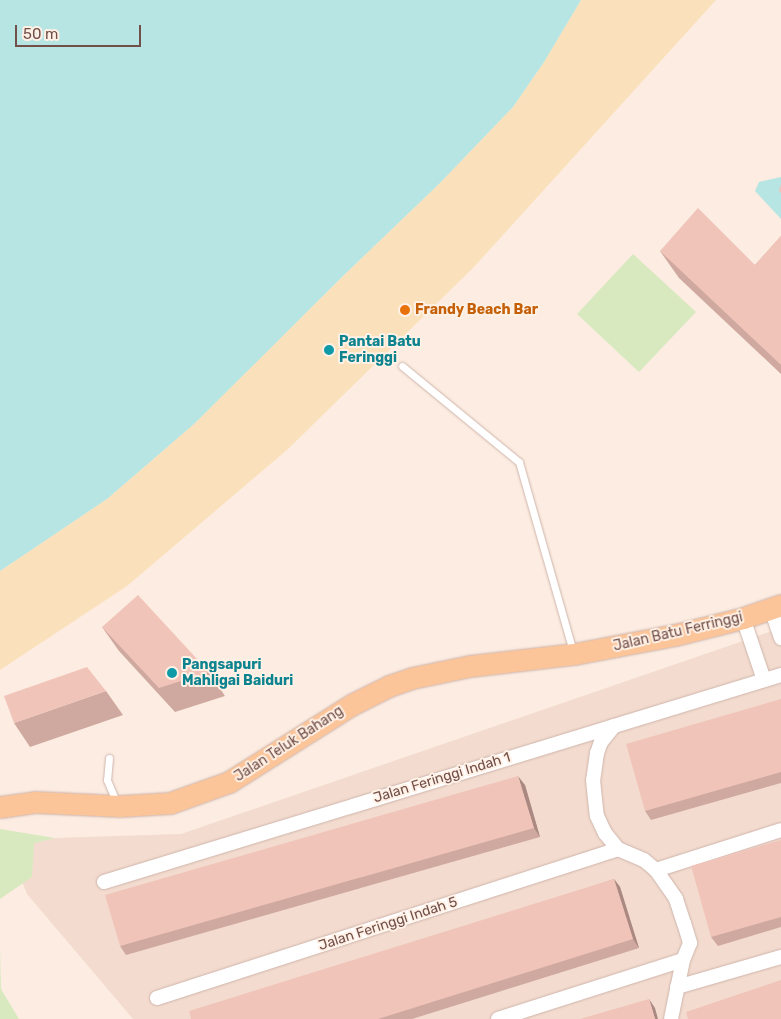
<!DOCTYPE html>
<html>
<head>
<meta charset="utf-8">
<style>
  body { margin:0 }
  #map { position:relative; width:781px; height:1019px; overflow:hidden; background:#fcece1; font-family:Rubik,sans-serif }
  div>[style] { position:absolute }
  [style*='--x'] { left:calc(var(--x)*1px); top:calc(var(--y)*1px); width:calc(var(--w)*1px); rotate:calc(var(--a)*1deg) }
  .residential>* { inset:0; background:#f3dccf }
  .green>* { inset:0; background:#d8e9c0 }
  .sand>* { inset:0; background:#fbe1bb }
  .water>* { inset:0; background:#b6e5e3 }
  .roads { filter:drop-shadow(0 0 1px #cfb4ab) drop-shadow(0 0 1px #cfb4ab) }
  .service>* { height:7px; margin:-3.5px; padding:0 3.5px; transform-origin:3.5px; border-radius:3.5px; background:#fff }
  .minor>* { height:14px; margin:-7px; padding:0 7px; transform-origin:7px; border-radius:7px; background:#fff }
  .primary>* { height:21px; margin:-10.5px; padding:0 10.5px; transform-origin:10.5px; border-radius:10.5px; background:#fbc499 }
  .wall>* { inset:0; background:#cfa99f }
  .shaded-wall>* { inset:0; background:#a98982 }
  .building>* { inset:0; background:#f1c4b9 }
  .dots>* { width:14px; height:14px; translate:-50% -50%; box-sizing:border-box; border:2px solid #fff1e6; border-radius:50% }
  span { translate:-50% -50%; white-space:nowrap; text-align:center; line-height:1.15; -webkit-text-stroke:4px #fff1e6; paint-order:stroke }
  .food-label { font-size:14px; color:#c56008; font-weight:700 }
  .left { translate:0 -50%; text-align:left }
  .culture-label { font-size:14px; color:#0d838f; font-weight:700 }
  .street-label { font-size:14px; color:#724f48 }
  .scale { position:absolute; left:15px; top:25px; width:126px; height:22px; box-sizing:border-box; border:2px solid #724f48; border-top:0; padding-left:6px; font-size:15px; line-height:18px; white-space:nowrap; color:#724f48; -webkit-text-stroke:4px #fff1e6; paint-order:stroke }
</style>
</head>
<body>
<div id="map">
  <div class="residential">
    <i style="clip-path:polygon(781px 628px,781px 1019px,133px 1019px,27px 894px,8px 847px,55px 838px,181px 834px)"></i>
  </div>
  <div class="green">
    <i style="clip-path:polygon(633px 254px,696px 312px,639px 372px,577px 314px)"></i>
    <i style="clip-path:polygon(0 829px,55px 838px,34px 843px,32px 877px,0 899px)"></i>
    <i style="clip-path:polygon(0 948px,1px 989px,19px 1019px,0 1019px)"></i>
  </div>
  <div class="sand">
    <i style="clip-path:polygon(581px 0,716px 0,473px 268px,287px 450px,127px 586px,0 670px,0 571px,107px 499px,194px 424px,343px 276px,440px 183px,513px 107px,544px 62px)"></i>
  </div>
  <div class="water">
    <i style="clip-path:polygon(0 0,581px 0,544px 62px,513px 107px,440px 183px,343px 276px,194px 424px,107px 499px,0 571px)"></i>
    <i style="clip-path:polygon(781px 177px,781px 219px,755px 191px,759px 182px)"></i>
  </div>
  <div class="roads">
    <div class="service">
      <i style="--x:402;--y:366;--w:151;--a:39.4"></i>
      <i style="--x:519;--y:462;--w:197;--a:74.1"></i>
      <i style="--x:109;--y:758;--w:22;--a:95"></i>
      <i style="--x:107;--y:780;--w:25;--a:67"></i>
    </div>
    <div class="minor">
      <i style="--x:771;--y:609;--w:31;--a:71"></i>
      <i style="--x:743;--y:618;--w:65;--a:71.3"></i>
      <i style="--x:614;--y:726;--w:21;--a:129"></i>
      <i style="--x:601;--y:742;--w:12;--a:110"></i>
      <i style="--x:597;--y:753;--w:27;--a:98"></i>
      <i style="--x:593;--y:780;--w:36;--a:84"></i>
      <i style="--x:597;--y:816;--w:19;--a:65"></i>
      <i style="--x:605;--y:833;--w:21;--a:51"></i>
      <i style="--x:618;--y:849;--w:28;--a:23"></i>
      <i style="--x:644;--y:860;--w:16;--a:40"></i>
      <i style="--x:656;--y:870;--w:35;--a:55"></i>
      <i style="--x:676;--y:899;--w:25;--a:72"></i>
      <i style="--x:684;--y:923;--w:21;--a:73"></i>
      <i style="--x:690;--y:943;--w:18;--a:112"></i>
      <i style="--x:683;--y:960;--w:60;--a:101.5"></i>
      <i style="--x:656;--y:870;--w:131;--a:-17.7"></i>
      <i style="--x:104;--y:882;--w:708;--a:-17"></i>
      <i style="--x:677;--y:987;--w:108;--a:-16.1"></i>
      <i style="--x:157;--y:998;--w:484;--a:-17.9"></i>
      <i style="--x:498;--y:1019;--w:194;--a:-17.7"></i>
    </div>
    <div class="primary">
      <i style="--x:0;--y:807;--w:35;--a:-8"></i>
      <i style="--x:35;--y:802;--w:85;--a:2.7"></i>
      <i style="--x:120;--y:806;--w:50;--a:-3.4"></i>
      <i style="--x:170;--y:803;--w:63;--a:-19.6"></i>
      <i style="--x:229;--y:782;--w:146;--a:-32.2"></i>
      <i style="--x:353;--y:704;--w:40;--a:-26.6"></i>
      <i style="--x:389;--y:686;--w:24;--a:-19"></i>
      <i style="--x:412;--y:678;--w:59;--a:-11.7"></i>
      <i style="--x:470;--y:666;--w:105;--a:-6.6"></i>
      <i style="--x:574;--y:654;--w:103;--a:-10.7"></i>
      <i style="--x:675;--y:635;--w:70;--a:-14"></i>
      <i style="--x:743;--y:618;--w:40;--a:-18.9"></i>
    </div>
  </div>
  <div class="wall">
    <i style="clip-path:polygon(781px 236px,781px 374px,679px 278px,660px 251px,755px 265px)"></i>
    <i style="clip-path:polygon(102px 627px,209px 672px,225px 696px,175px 712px,119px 651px)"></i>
    <i style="clip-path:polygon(106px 691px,123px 715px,30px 747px,14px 723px)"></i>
    <i style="clip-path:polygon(781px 699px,781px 783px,651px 820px,645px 811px)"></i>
    <i style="clip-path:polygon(525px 785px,540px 837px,126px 955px,120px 946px)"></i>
    <i style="clip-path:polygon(781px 840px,781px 927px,718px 946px,711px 937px)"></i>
    <i style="clip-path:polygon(614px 879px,620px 887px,639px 948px,412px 1019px,191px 1019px)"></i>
  </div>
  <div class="shaded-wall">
    <i style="clip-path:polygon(518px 776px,525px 785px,540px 837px,534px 828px)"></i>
    <i style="clip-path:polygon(614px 879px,620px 887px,639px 948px,633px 939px)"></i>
    <i style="clip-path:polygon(649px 999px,655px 1008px,658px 1019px,655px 1019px)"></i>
  </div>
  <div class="building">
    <i style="clip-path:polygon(781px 184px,781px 193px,779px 191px)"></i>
    <i style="clip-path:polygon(698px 208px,755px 265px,781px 236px,781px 365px,660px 251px)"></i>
    <i style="clip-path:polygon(138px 595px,209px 672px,159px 688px,102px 627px)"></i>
    <i style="clip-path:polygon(87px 667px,106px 691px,14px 723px,4px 696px)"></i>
    <i style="clip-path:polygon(781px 699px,781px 772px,645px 811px,626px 744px)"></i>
    <i style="clip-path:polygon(518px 776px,534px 828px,120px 946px,105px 895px)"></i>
    <i style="clip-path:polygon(781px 840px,781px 917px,711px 937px,691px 866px)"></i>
    <i style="clip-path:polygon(614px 879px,633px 939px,378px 1019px,191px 1019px,189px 1011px)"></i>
    <i style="clip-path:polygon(781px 980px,781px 1019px,688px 1019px,686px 1012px)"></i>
    <i style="clip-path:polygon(649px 999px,655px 1019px,580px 1019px)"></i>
  </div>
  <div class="dots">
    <i style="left:405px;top:310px;background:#e8710a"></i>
    <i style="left:329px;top:350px;background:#0f9aa8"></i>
    <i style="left:172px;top:673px;background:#0f9aa8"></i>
  </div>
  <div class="food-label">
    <span class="left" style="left:415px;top:310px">Frandy Beach Bar</span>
  </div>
  <div class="culture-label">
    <span class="left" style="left:339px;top:350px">Pantai Batu<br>Feringgi</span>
    <span class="left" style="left:182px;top:673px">Pangsapuri<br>Mahligai Baiduri</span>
  </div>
  <div class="street-label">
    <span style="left:678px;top:632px;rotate:-13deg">Jalan Batu Ferringgi</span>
    <span style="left:289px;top:744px;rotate:-33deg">Jalan Teluk Bahang</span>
    <span style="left:442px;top:778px;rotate:-17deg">Jalan Feringgi Indah 1</span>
    <span style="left:388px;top:924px;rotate:-18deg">Jalan Feringgi Indah 5</span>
  </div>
  <div class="scale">50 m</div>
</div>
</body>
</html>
